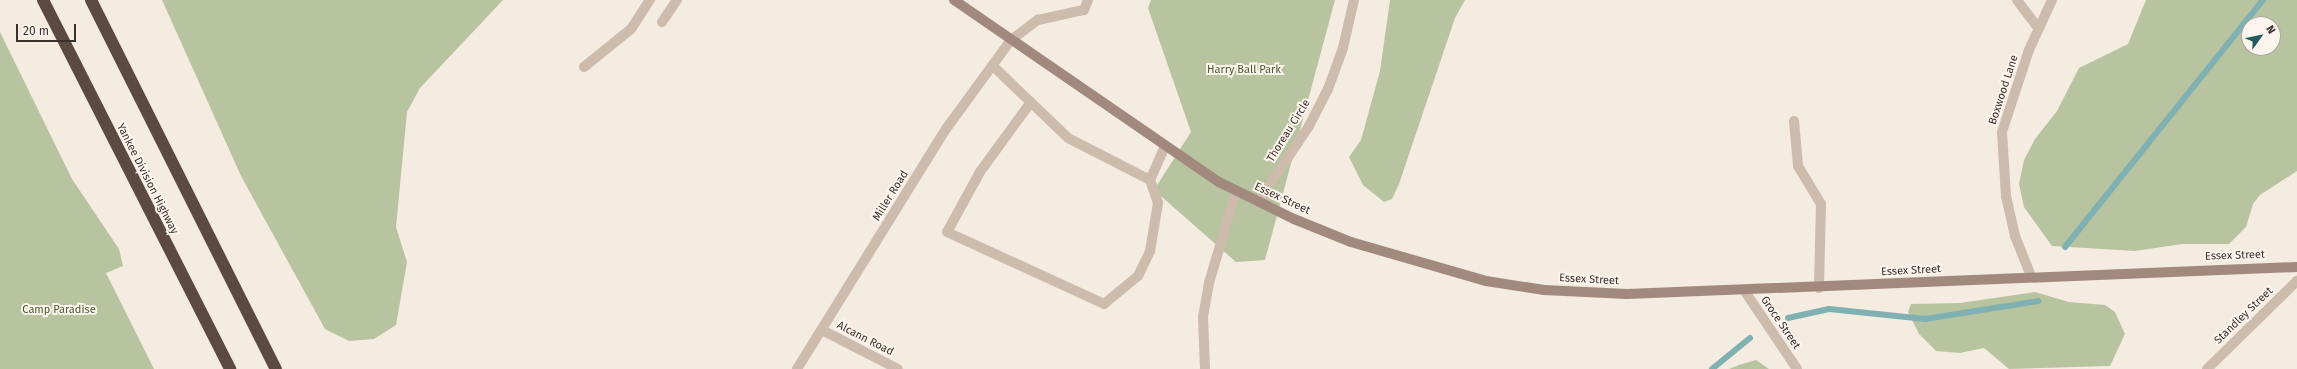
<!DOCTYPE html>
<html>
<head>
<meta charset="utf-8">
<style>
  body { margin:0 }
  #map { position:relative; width:2297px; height:369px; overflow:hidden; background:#f4ebe1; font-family:"Fira Sans",sans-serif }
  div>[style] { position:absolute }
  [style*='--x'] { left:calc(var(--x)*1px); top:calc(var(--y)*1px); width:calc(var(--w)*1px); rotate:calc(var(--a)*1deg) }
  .green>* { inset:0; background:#b8c4a0 }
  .stream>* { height:6px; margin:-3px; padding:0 3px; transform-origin:3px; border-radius:3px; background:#7fb0b2 }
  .service>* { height:10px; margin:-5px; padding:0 5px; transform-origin:5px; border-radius:5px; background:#cdbbac }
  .minor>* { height:10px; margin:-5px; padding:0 5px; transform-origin:5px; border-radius:5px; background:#cdbbac }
  .tertiary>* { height:10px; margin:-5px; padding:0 5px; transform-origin:5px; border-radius:5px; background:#cdbbac }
  .secondary>* { height:10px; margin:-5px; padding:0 5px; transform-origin:5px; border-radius:5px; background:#a18a7d }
  .motorway>* { height:12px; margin:-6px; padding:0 6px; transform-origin:6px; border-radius:6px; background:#5c4a42 }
  span { translate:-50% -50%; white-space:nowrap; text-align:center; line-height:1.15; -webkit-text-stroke:4px #fbf5ee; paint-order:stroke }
  .park-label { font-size:11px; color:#4a5a2e }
  .street-label { font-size:11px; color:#3b302b }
  .north { position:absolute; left:2241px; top:16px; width:40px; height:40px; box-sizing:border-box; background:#fbf5ee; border:1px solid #aea6a0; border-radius:50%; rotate:57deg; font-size:11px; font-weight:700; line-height:16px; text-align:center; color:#3b302b }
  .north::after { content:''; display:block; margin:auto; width:14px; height:18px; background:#1f5a5e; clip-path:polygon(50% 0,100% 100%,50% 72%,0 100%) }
  .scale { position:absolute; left:16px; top:24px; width:60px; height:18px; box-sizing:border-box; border:2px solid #3b302b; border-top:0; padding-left:5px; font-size:12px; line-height:14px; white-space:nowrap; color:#3b302b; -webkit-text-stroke:3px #fbf5ee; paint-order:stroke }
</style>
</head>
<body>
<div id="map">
  <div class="green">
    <i style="clip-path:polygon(162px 0,503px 0,420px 88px,407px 112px,396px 227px,407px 262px,396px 325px,374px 339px,349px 341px,325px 329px,241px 176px)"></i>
    <i style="clip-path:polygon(1151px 0,1335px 0,1265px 260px,1236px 262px,1154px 190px,1191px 132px,1148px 8px)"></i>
    <i style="clip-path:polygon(1390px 0,1465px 0,1455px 18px,1399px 184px,1392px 199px,1384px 202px,1363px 185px,1349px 157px,1361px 140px,1380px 71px)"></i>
    <i style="clip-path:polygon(evenodd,2146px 0,2297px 0,2297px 171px,2260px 195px,2253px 204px,2246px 227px,2229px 244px,2182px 244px,2135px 251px,2052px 246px,2024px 207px,2019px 184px,2024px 160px,2035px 139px,2057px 111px,2079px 68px,2128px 44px,2146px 0,2249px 24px,2273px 24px,2273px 48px,2249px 48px,2249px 24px)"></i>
    <i style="clip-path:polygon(0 32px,72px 179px,119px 249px,123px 266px,106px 273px,154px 369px,0 369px)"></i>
    <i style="clip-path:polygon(2035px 292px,2069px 302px,2105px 305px,2115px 312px,2125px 334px,2110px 366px,2009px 369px,1984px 348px,1960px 353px,1936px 351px,1919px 334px,1908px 312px,1911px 304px,1960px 303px)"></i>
    <i style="clip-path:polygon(1756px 360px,1769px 369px,1729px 369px,1739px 365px)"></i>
  </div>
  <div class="stream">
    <i style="--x:2065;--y:247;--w:317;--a:-51.3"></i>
    <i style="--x:1788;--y:318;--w:42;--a:-12.4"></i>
    <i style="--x:1829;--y:309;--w:97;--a:5.9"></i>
    <i style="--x:1925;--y:319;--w:115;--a:-9"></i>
    <i style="--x:1712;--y:369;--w:49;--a:-39.2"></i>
  </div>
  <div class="service">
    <i style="--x:662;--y:22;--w:27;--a:-56"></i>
    <i style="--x:1011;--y:40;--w:34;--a:-37"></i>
    <i style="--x:1038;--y:20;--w:47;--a:-12.3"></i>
    <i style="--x:1084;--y:10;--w:11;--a:-68"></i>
    <i style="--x:993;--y:66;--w:104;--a:43.8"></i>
    <i style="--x:1068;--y:138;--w:92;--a:27.1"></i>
    <i style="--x:1150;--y:180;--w:37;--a:-66"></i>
    <i style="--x:584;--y:67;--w:60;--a:-39"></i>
    <i style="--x:631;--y:29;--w:35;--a:-57"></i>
    <i style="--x:1031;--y:102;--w:87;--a:126.1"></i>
    <i style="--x:980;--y:172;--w:68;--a:118.8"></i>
    <i style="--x:947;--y:232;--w:173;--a:24.6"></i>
    <i style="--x:1104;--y:304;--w:44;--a:-39.5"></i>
    <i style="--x:1138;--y:276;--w:28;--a:-64"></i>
    <i style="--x:1150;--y:251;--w:49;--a:-80.5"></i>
    <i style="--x:1158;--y:203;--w:24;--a:-109"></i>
    <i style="--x:1794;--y:121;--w:45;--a:84.9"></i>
    <i style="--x:1798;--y:166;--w:44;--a:58.8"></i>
    <i style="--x:1821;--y:204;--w:84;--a:91.4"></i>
    <i style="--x:1205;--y:369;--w:52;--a:-92.2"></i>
    <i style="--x:1203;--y:317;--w:35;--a:-80"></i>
    <i style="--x:1209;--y:283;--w:96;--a:-73.6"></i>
  </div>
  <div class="minor">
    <i style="--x:2017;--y:0;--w:35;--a:53"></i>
    <i style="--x:1258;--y:202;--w:92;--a:-56.1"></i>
    <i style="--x:1309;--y:126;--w:42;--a:-62.8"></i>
    <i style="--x:1328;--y:89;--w:44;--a:-69.9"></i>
    <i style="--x:1343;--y:48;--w:49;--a:-77.1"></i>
    <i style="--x:2031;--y:276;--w:43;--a:-111.8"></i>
    <i style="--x:2015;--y:236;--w:41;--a:-102.7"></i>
    <i style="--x:2006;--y:196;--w:64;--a:-93.6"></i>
    <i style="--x:2002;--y:132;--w:86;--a:-71.8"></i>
    <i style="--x:2029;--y:50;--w:55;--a:-65.3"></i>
    <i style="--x:822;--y:330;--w:85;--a:27.2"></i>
    <i style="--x:797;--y:369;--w:282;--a:-58.2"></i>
    <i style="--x:946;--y:129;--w:110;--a:-53.9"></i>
    <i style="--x:2207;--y:369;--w:126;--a:-44.4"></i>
  </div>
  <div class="tertiary">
    <i style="--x:1744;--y:290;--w:95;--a:56.1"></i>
  </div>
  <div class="secondary">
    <i style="--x:954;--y:0;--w:321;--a:34.5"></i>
    <i style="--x:1219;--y:182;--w:84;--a:26.3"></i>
    <i style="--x:1294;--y:219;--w:61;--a:22"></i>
    <i style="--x:1351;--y:242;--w:141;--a:16.1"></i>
    <i style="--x:1486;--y:281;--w:59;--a:8.8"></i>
    <i style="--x:1544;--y:290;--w:83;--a:2.8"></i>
    <i style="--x:1627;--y:294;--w:671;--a:-2.31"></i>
  </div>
  <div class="motorway">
    <i style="--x:43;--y:0;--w:414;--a:63.1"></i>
    <i style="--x:91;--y:0;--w:413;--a:63.4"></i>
  </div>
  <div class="park-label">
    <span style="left:1244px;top:70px">Harry Ball Park</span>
    <span style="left:59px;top:310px">Camp Paradise</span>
  </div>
  <div class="street-label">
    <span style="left:2004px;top:90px;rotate:-72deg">Boxwood Lane</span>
    <span style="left:1289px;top:131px;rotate:-58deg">Thoreau Circle</span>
    <span style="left:147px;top:179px;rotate:63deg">Yankee Division Highway</span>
    <span style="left:891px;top:196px;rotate:-58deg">Miller Road</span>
    <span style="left:1282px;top:199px;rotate:25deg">Essex Street</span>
    <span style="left:2235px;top:256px;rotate:-2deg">Essex Street</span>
    <span style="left:1911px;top:271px;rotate:-3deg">Essex Street</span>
    <span style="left:1589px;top:280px;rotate:3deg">Essex Street</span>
    <span style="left:2244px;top:316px;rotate:-44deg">Standley Street</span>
    <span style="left:1780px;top:323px;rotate:56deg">Groce Street</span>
    <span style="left:865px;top:339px;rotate:27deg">Alcann Road</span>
  </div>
  <div class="north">N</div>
  <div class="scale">20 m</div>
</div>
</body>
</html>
